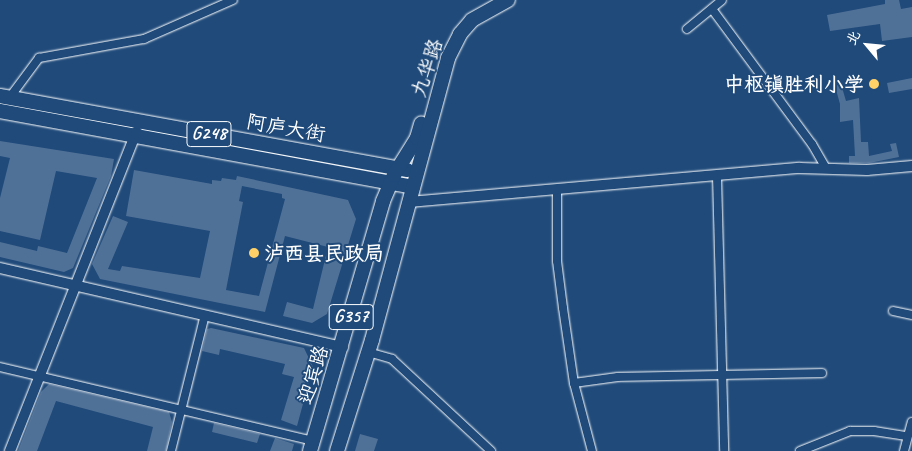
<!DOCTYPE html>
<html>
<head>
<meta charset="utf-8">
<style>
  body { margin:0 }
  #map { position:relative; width:912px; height:451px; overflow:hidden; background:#1f4a7a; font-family:Caveat,"LXGW WenKai TC",sans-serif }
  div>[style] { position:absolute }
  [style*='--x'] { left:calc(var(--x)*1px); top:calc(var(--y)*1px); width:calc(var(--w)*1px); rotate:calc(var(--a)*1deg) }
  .building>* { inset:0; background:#507197 }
  .roads { filter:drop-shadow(0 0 1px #fff) drop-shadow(0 0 1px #fff) }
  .minor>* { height:8px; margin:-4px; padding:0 4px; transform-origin:4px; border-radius:4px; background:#1f4a7a }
  .tertiary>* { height:10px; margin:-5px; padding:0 5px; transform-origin:5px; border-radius:5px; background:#1f4a7a }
  .trunk>* { height:14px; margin:-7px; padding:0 7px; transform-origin:7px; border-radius:7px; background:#1f4a7a }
  .dots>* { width:14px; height:14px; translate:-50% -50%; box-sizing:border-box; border:2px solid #1f4a7a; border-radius:50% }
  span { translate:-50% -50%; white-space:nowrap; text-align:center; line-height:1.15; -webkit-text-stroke:4px #1f4a7a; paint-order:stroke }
  .shield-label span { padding:1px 4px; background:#1f4a7a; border:1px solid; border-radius:4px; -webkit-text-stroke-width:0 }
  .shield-label { font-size:19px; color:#fff; font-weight:700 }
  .street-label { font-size:20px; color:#fff }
  .poi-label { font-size:20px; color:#fff; font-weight:700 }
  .right { translate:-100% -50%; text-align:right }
  .left { translate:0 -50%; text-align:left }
  .north { position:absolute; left:842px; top:20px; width:50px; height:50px; -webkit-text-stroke:4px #1f4a7a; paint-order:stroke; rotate:298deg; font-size:14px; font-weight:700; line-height:20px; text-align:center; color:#fff }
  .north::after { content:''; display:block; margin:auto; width:18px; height:22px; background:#fff; clip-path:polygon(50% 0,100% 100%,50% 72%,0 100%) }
</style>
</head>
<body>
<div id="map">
  <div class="building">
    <i style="clip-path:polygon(885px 0,899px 0,901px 9px,912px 7px,912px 37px,882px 41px,880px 24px,830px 31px,827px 15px,885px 4px)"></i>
    <i style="clip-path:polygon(912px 78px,912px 89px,889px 93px,887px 83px)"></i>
    <i style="clip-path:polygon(841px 84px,846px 101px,859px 98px,861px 142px,868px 142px,869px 156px,892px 151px,890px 144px,896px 143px,899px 157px,869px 163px,849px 163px,849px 156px,855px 156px,853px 120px,840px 122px,840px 104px,835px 86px)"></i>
    <i style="clip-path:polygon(0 141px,114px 159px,111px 176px,73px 268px,64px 272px,0 257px,0 242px,37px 251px,38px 246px,67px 253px,97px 178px,56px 171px,40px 240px,0 231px,0 198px,10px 158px,0 156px)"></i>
    <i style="clip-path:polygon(evenodd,134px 170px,212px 184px,212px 180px,221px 181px,222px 178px,236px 180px,237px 176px,348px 200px,356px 219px,327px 314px,312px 323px,283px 316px,287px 302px,313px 309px,328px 247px,285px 236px,265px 312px,100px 279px,92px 264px,113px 216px,128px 222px,108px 269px,120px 271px,122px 266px,200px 278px,210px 231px,126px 216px,134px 170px,242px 186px,282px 194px,282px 198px,285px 199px,259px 296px,226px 290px,243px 202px,239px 201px,242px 186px)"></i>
    <i style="clip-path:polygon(211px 328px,304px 348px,313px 367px,297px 426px,281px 420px,294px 377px,282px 374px,285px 364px,220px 349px,219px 355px,202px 351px,207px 329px)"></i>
    <i style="clip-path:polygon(49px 384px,169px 412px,172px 422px,166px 451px,147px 451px,153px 427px,56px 401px,37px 451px,18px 451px,41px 392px)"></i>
    <i style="clip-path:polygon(214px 423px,260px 434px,257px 443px,212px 432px)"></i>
    <i style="clip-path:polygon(360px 434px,378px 439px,374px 451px,355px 451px)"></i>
    <i style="clip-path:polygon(275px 438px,294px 444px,292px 451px,270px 451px)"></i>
  </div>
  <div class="roads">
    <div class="minor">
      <i style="--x:712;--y:9;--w:168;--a:53.5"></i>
      <i style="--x:812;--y:144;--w:28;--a:60"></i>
      <i style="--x:687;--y:29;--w:45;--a:-39.6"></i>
      <i style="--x:10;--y:97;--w:49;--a:-53.4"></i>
      <i style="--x:39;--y:58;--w:107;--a:-10.3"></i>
      <i style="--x:144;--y:39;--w:97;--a:-23.7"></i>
      <i style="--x:717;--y:176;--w:275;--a:88.5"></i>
      <i style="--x:557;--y:191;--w:70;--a:90"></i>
      <i style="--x:557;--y:261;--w:47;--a:82.7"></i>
      <i style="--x:563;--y:308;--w:76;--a:81.7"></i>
      <i style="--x:574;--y:383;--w:70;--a:75.2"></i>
      <i style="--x:893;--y:311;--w:19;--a:12"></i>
      <i style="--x:368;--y:352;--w:25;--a:16"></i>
      <i style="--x:392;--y:359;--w:135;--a:42.9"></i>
      <i style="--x:0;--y:367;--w:323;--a:13.3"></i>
      <i style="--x:574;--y:383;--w:44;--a:-7.8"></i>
      <i style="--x:618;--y:377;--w:204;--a:-1.1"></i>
      <i style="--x:171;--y:451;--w:140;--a:-76"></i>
      <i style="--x:800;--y:451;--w:54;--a:-21.8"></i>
      <i style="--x:850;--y:431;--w:24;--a:0"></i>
      <i style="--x:874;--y:431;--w:33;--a:9"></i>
      <i style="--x:904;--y:451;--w:30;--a:-75"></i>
    </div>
    <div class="tertiary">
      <i style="--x:409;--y:202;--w:392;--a:-5"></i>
      <i style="--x:800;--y:168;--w:67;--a:1.7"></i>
      <i style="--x:867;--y:170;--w:45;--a:-5.1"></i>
      <i style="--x:0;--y:268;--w:352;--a:13"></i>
      <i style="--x:10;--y:451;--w:344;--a:-68.4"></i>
    </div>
    <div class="trunk">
      <i style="--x:0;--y:96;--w:414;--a:10.3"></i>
      <i style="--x:0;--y:111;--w:420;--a:10.4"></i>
      <i style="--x:310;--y:451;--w:260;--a:-73.7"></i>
      <i style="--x:383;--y:201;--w:28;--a:-67"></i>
      <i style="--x:394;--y:175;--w:44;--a:-58.1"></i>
      <i style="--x:417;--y:138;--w:15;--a:-74"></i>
      <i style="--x:337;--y:451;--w:116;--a:-72.5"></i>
      <i style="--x:372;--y:340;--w:292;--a:-74.9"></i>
      <i style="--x:448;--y:58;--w:27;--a:-63"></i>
      <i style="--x:460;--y:34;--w:18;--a:-49"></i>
      <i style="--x:472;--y:20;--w:41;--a:-29.1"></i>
    </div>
  </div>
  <div class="dots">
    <i style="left:874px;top:84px;background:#ffd166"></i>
    <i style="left:254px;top:253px;background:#ffd166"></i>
  </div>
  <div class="shield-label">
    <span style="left:209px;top:134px">G248</span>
    <span style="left:351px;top:317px">G357</span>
  </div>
  <div class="street-label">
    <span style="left:427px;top:68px;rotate:-72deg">九华路</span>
    <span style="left:286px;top:128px;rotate:10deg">阿庐大街</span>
    <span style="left:313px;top:375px;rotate:-73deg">迎宾路</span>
  </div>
  <div class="poi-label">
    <span class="right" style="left:864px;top:84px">中枢镇胜利小学</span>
    <span class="left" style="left:264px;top:253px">泸西县民政局</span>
  </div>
  <div class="north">北</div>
</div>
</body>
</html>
